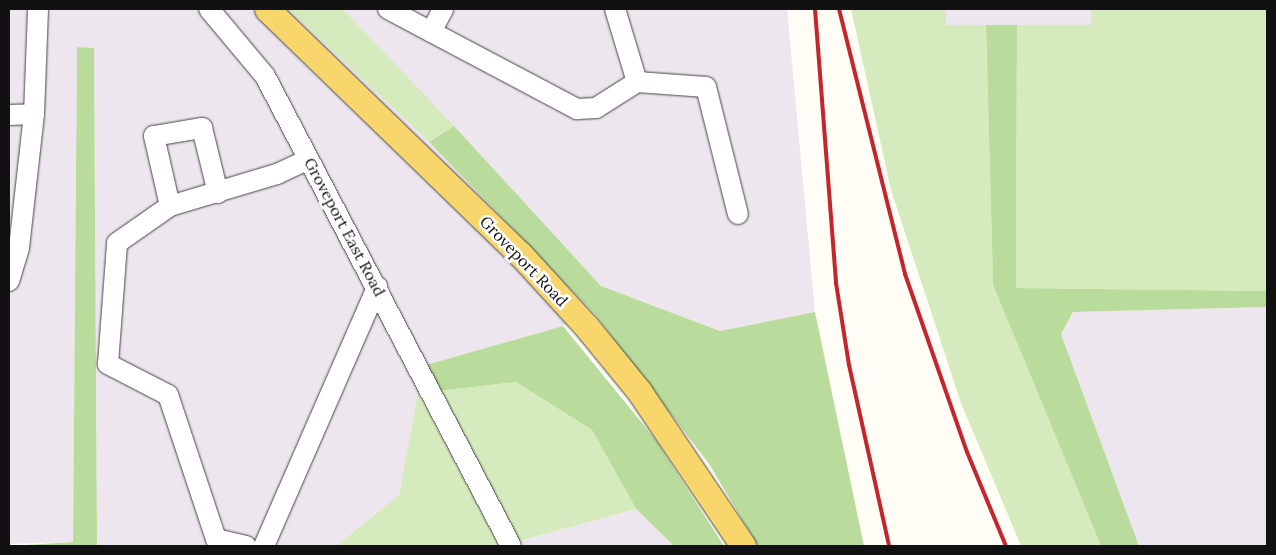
<!DOCTYPE html>
<html>
<head>
<meta charset="utf-8">
<style>
  body { margin:0 }
  #map { position:relative; width:1276px; height:555px; overflow:hidden; background:#fffdf5; font-family:Lora,serif }
  div>[style] { position:absolute }
  [style*='--x'] { left:calc(var(--x)*1px); top:calc(var(--y)*1px); width:calc(var(--w)*1px); rotate:calc(var(--a)*1deg) }
  .industrial>* { inset:0; background:#eee6ef }
  .green>* { inset:0; background:#d5ebbd }
  .forest>* { inset:0; background:#b9dc9c }
  .roads { filter:drop-shadow(0 0 1px #444) drop-shadow(0 0 1px #444) }
  .minor>* { height:20px; margin:-10px; padding:0 10px; transform-origin:10px; border-radius:10px; background:#fff }
  .major>* { height:25px; margin:-12.5px; padding:0 12.5px; transform-origin:12.5px; border-radius:12.5px; background:#f9d66b }
  .rail>* { height:4px; margin:-2px; padding:0 2px; transform-origin:2px; border-radius:2px; background:#c4262e }
  span { translate:-50% -50%; white-space:nowrap; text-align:center; line-height:1.15; -webkit-text-stroke:5px #fff; paint-order:stroke }
  .street-label { font-size:16px; color:#111 }
  .frame { position:absolute; inset:0; border:10px solid #111; pointer-events:none }
</style>
</head>
<body>
<div id="map">
  <div class="industrial">
    <i style="clip-path:polygon(9px 9px,288px 9px,429px 142px,594px 313px,563px 326px,426px 365px,438px 391px,418px 392px,399px 495px,336px 546px,97px 546px,94px 49px,77px 47px,73px 542px,9px 544px)"></i>
    <i style="clip-path:polygon(343px 9px,787px 9px,815px 312px,720px 331px,601px 286px)"></i>
    <i style="clip-path:polygon(946px 9px,1091px 9px,1091px 25px,946px 25px)"></i>
    <i style="clip-path:polygon(1267px 307px,1267px 546px,1139px 546px,1061px 334px,1073px 312px)"></i>
    <i style="clip-path:polygon(636px 509px,674px 546px,502px 546px)"></i>
  </div>
  <div class="green">
    <i style="clip-path:polygon(288px 9px,343px 9px,454px 126px,429px 142px)"></i>
    <i style="clip-path:polygon(851px 9px,946px 9px,946px 25px,986px 25px,993px 285px,1101px 546px,1021px 546px,961px 403px,891px 190px)"></i>
    <i style="clip-path:polygon(1091px 9px,1267px 9px,1267px 291px,1016px 288px,1017px 25px,1091px 25px)"></i>
    <i style="clip-path:polygon(516px 382px,592px 430px,636px 509px,516px 542px,438px 391px)"></i>
    <i style="clip-path:polygon(418px 392px,499px 546px,336px 546px,399px 495px)"></i>
  </div>
  <div class="forest">
    <i style="clip-path:polygon(986px 25px,1017px 25px,1016px 288px,1267px 291px,1267px 307px,1073px 312px,1061px 334px,1139px 546px,1101px 546px,993px 285px)"></i>
    <i style="clip-path:polygon(77px 47px,94px 48px,97px 546px,9px 546px,73px 542px)"></i>
    <i style="clip-path:polygon(454px 126px,601px 286px,720px 331px,815px 312px,864px 546px,758px 546px,709px 464px,594px 313px,429px 142px)"></i>
    <i style="clip-path:polygon(563px 326px,655px 439px,724px 546px,674px 546px,636px 509px,592px 430px,516px 382px,438px 391px,426px 365px)"></i>
  </div>
  <div class="roads">
    <div class="minor">
      <i style="--x:209;--y:9;--w:87;--a:50.1"></i>
      <i style="--x:265;--y:76;--w:530;--a:62.37"></i>
      <i style="--x:388;--y:9;--w:214;--a:27.9"></i>
      <i style="--x:577;--y:109;--w:19;--a:-3"></i>
      <i style="--x:596;--y:108;--w:49;--a:-32.4"></i>
      <i style="--x:615;--y:9;--w:76;--a:73.2"></i>
      <i style="--x:637;--y:82;--w:69;--a:4.1"></i>
      <i style="--x:706;--y:87;--w:131;--a:75.9"></i>
      <i style="--x:431;--y:32;--w:26;--a:-62"></i>
      <i style="--x:9;--y:115;--w:25;--a:-2"></i>
      <i style="--x:34;--y:114;--w:105;--a:-87.8"></i>
      <i style="--x:170;--y:206;--w:72;--a:-102.9"></i>
      <i style="--x:154;--y:136;--w:49;--a:-9.5"></i>
      <i style="--x:202;--y:128;--w:67;--a:76.2"></i>
      <i style="--x:9;--y:281;--w:34;--a:-73"></i>
      <i style="--x:19;--y:248;--w:135;--a:-83.6"></i>
      <i style="--x:246;--y:546;--w:31;--a:-167"></i>
      <i style="--x:216;--y:539;--w:152;--a:-108.4"></i>
      <i style="--x:168;--y:395;--w:68;--a:-152.7"></i>
      <i style="--x:108;--y:364;--w:121;--a:-85.7"></i>
      <i style="--x:117;--y:243;--w:65;--a:-34.9"></i>
      <i style="--x:170;--y:206;--w:112;--a:-16.7"></i>
      <i style="--x:277;--y:174;--w:35;--a:-25"></i>
      <i style="--x:264;--y:546;--w:283;--a:-66.4"></i>
    </div>
    <div class="major">
      <i style="--x:267;--y:9;--w:352;--a:44.1"></i>
      <i style="--x:520;--y:254;--w:98;--a:47.5"></i>
      <i style="--x:586;--y:326;--w:84;--a:50.8"></i>
      <i style="--x:639;--y:391;--w:187;--a:56.1"></i>
    </div>
  </div>
  <div class="rail">
    <i style="--x:815;--y:9;--w:275;--a:85.6"></i>
    <i style="--x:836;--y:283;--w:83;--a:81"></i>
    <i style="--x:849;--y:365;--w:185;--a:77.5"></i>
    <i style="--x:839;--y:9;--w:273;--a:76"></i>
    <i style="--x:905;--y:274;--w:188;--a:70.8"></i>
    <i style="--x:967;--y:452;--w:102;--a:67.5"></i>
  </div>
  <div class="street-label">
    <span style="left:345px;top:227px;rotate:62deg">Groveport East Road</span>
    <span style="left:524px;top:261px;rotate:46deg">Groveport Road</span>
  </div>
  <div class="frame"></div>
</div>
</body>
</html>
